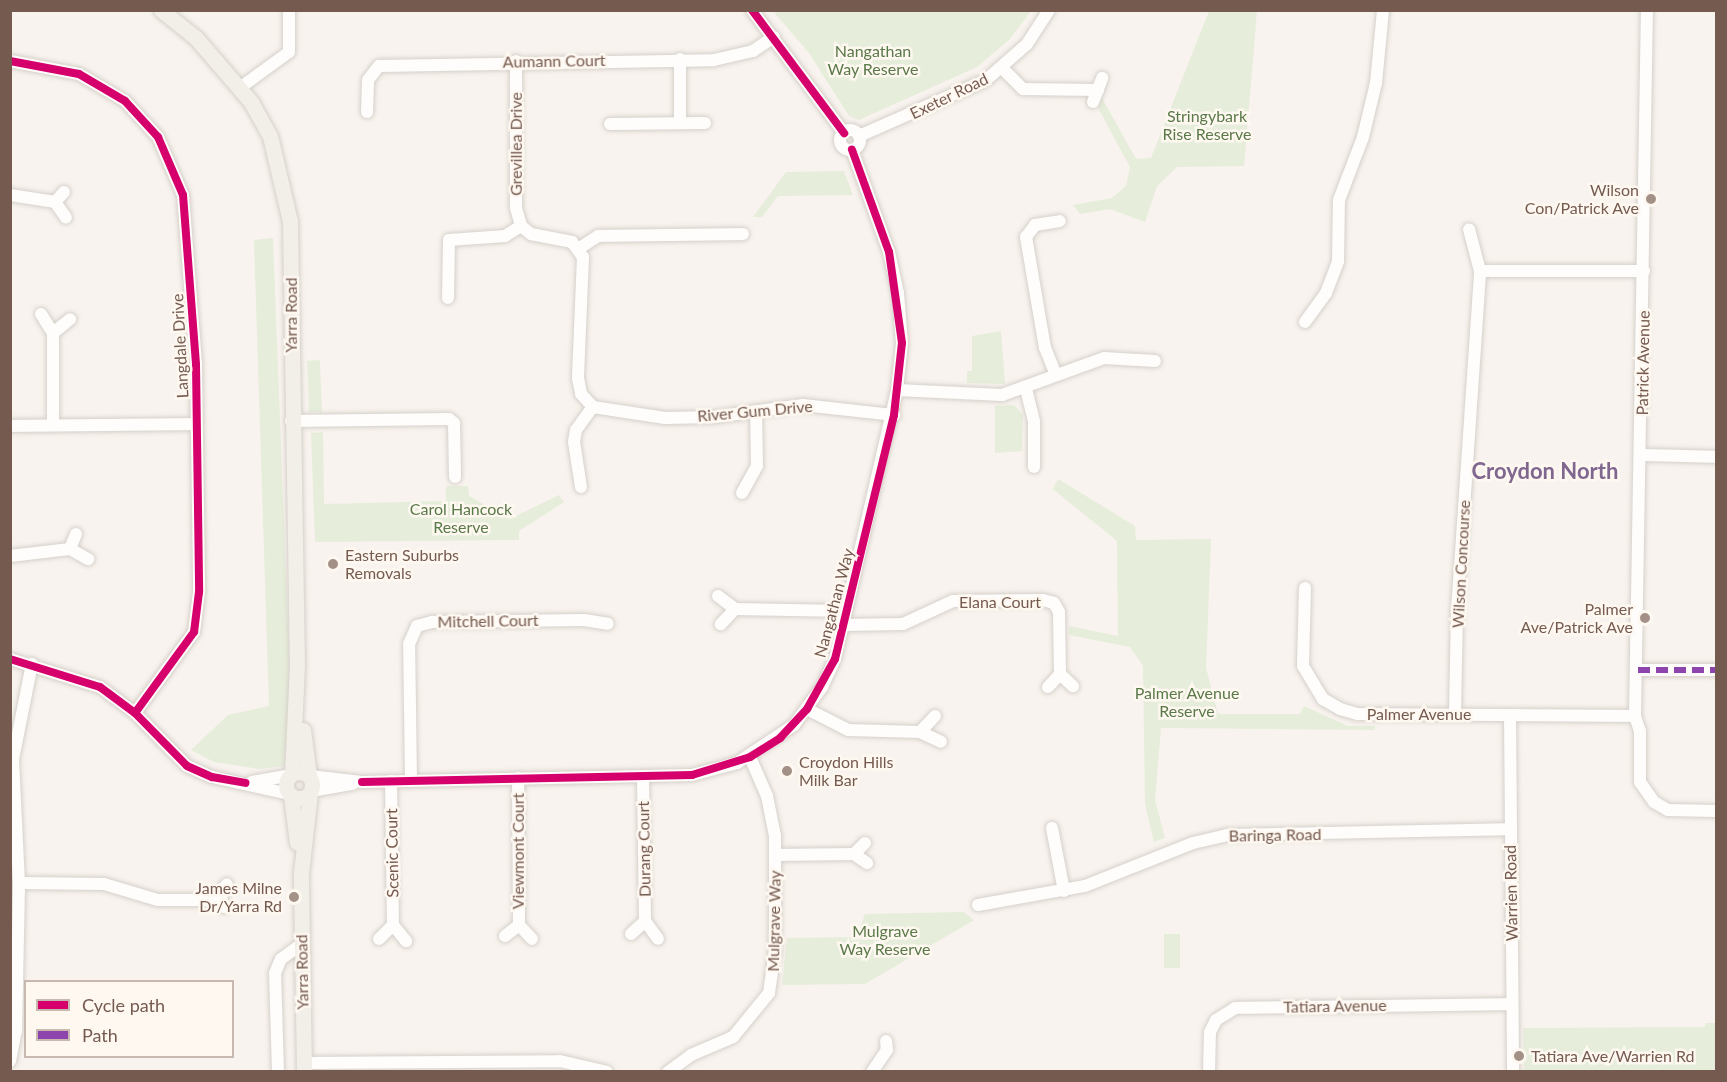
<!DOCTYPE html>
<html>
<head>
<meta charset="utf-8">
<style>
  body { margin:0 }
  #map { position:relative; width:1727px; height:1082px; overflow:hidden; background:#f8f3ee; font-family:Lato,sans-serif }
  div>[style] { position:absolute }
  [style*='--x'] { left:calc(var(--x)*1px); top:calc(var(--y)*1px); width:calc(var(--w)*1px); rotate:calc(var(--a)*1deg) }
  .green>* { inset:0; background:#e6edda }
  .roads { filter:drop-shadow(0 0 2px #d6d0ca) drop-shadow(0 0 2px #d6d0ca) }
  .minor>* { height:12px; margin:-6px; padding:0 6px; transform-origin:6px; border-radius:6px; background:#fefdfc }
  .minor>.ring { margin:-6px; padding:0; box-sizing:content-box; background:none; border:12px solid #fefdfc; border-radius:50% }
  .major>* { height:15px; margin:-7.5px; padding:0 7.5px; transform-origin:7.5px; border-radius:7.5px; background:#f2eee8 }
  .major>.ring { margin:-7.5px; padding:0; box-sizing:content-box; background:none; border:15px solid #f2eee8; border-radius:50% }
  .quiet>* { height:6px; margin-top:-3px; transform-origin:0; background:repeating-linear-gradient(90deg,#8e44ad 0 12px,transparent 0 18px) }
  .cycleway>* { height:8px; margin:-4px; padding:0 4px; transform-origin:4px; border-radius:4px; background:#d6006c }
  .dots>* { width:16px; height:16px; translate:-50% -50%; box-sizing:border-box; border:3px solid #fef8f1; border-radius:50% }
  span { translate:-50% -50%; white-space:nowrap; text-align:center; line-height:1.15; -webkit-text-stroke:5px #fef8f1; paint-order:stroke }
  .park-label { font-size:16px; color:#5a7948 }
  .street-label { font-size:16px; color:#755a4f }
  .poi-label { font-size:16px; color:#755a4f }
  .right { translate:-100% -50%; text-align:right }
  .left { translate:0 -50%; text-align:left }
  .district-label { font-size:22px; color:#806790; font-weight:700 }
  .frame { position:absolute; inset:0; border:12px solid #755a4f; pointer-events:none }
  .legend { position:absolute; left:24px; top:980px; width:210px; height:78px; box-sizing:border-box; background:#fef8f1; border:2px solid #c7b9b0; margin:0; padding:8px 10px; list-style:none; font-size:18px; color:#755a4f }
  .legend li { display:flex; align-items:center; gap:12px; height:30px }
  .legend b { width:30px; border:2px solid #c7b9b0 }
</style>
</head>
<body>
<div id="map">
  <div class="green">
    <i style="clip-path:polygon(773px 11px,1031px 11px,1010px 39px,977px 67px,859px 120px,849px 116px,809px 53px)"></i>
    <i style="clip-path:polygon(1209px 11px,1257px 11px,1244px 166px,1177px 167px,1157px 186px,1145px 222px,1110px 209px,1080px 214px,1073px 205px,1112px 198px,1126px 186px,1130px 167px,1098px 108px,1102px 98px,1136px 159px,1151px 158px)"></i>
    <i style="clip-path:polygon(844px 171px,853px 195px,778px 196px,762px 217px,753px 217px,786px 172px)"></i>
    <i style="clip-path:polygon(273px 238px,291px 706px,284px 766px,259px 769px,214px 762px,191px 750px,228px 715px,269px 706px,254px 240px)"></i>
    <i style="clip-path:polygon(1001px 331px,1005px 384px,967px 383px,967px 371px,972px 371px,972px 336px)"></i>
    <i style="clip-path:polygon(320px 360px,322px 412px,309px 412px,307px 361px)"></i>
    <i style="clip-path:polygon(1014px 405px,1023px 415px,1022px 451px,995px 453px,995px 406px)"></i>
    <i style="clip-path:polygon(323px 432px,324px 504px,446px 501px,446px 486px,468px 486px,469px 496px,510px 519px,559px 495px,564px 502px,519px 531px,519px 540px,315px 542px,311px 433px)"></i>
    <i style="clip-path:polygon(1058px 479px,1135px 526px,1136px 540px,1211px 539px,1206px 668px,1218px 714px,1300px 714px,1304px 706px,1348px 726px,1375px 726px,1375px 730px,1161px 728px,1155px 800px,1165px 838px,1154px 842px,1145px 804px,1143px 666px,1130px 647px,1069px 635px,1069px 626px,1118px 636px,1117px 541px,1053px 489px)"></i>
    <i style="clip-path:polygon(964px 912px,974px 920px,865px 984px,782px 985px,787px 938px,857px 937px,865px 914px)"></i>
    <i style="clip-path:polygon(1164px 934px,1180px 934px,1180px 968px,1164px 968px)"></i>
    <i style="clip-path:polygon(1706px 1023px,1716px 1023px,1716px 1071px,1524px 1071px,1523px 1028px,1705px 1027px)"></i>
  </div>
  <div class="roads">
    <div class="minor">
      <i style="--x:752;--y:10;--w:154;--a:53.2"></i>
      <i style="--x:680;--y:59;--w:62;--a:90"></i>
      <i style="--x:10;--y:61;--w:70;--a:10.7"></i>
      <i style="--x:79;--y:74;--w:53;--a:30.4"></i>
      <i style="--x:125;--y:101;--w:49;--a:47.5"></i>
      <i style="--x:158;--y:137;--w:63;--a:66.7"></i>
      <i style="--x:183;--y:195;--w:170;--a:85.6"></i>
      <i style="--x:196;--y:365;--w:227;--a:89.2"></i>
      <i style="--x:199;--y:592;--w:40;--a:97.1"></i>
      <i style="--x:194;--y:632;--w:100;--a:126.1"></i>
      <i style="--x:516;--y:61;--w:147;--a:90"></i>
      <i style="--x:516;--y:208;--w:19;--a:74"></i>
      <i style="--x:521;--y:226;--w:13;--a:39"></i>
      <i style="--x:531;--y:234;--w:42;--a:11"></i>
      <i style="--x:572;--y:242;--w:19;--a:54"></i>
      <i style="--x:583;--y:257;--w:121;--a:92.4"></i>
      <i style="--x:578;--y:378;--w:16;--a:79"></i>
      <i style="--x:581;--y:394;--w:18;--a:47"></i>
      <i style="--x:593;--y:407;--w:73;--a:8.7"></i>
      <i style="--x:665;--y:418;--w:49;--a:-1.2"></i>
      <i style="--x:714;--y:417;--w:90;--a:-7.7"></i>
      <i style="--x:803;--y:405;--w:92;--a:6.3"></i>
      <i style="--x:1002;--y:68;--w:30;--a:45"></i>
      <i style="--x:1023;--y:89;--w:75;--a:0.8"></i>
      <i style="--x:241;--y:87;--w:59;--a:-36.1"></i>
      <i style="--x:289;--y:52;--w:42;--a:-90"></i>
      <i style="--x:1093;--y:102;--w:26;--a:-69"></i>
      <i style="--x:367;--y:112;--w:32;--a:-88"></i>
      <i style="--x:368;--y:80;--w:18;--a:-52"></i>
      <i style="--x:379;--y:66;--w:335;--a:-1"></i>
      <i style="--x:714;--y:60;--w:40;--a:-13"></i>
      <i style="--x:753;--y:51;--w:25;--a:-34"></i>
      <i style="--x:610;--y:124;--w:95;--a:-0.6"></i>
      <i class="ring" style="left:840px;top:130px;width:8px;height:8px"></i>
      <i style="--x:859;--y:136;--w:139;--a:-23.8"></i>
      <i style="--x:986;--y:80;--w:55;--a:-41.3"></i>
      <i style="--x:1027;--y:44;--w:40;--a:-57.1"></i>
      <i style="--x:64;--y:192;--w:13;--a:132"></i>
      <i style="--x:55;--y:202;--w:19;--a:55"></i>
      <i style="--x:10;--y:195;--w:46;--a:8.8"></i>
      <i style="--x:578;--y:249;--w:24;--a:-33"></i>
      <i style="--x:598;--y:236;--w:145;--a:-0.8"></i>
      <i style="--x:1480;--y:271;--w:164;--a:0"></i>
      <i style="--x:448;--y:298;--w:58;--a:-89"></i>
      <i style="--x:449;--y:240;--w:56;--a:-4.1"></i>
      <i style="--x:505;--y:236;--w:19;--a:-32"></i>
      <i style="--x:41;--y:314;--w:22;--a:58"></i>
      <i style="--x:53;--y:333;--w:22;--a:-39"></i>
      <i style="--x:1305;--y:322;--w:36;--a:-54"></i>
      <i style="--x:1326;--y:293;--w:34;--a:-69"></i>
      <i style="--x:1338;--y:261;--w:61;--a:-89.1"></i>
      <i style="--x:1339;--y:200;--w:67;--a:-69.1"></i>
      <i style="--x:1363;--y:137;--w:56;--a:-76.5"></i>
      <i style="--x:1376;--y:83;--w:73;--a:-84.5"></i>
      <i style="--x:53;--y:333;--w:92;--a:90"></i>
      <i style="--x:1056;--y:375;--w:29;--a:-112"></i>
      <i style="--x:1045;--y:348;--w:113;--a:-99.7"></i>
      <i style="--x:1026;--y:237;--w:15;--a:-53"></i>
      <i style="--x:1035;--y:225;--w:25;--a:-9"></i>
      <i style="--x:1026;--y:389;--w:34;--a:76"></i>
      <i style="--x:1034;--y:422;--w:45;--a:90"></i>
      <i style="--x:897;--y:390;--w:105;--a:2.7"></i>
      <i style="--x:1002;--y:395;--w:109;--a:-19.9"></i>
      <i style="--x:1104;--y:358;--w:51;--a:3.4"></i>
      <i style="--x:291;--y:421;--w:158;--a:-0.7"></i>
      <i style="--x:449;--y:419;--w:6;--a:39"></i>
      <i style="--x:454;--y:423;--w:54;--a:88.9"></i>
      <i style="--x:10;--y:426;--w:187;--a:-0.6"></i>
      <i style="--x:1641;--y:455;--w:75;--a:1.5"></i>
      <i style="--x:581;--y:487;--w:46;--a:-98.8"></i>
      <i style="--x:574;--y:442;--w:12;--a:-81"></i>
      <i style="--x:576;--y:430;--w:29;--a:-54"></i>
      <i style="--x:742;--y:493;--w:31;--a:-61"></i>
      <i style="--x:757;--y:466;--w:55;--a:-91"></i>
      <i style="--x:76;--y:534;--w:16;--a:112"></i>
      <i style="--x:70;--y:549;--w:21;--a:29"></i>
      <i style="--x:10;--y:556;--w:60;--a:-6.7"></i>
      <i style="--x:1305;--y:588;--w:78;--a:91.5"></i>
      <i style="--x:1303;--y:666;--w:39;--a:59"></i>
      <i style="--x:1323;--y:699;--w:20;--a:30"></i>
      <i style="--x:1340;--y:709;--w:19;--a:16"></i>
      <i style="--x:1358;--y:714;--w:277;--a:0.4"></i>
      <i style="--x:718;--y:596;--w:21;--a:37"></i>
      <i style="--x:735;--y:609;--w:21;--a:133"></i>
      <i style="--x:735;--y:609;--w:111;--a:1"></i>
      <i style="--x:842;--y:625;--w:61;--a:-0.9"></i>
      <i style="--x:903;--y:624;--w:55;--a:-24.7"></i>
      <i style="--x:953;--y:601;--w:90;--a:-0.6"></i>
      <i style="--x:1043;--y:600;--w:11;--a:15"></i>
      <i style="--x:1054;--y:603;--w:10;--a:61"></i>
      <i style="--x:1059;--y:612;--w:62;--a:89.1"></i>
      <i style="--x:10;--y:659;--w:94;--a:17.3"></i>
      <i style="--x:100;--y:687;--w:44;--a:36.6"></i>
      <i style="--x:135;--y:713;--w:74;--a:45.5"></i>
      <i style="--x:187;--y:766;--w:27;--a:24"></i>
      <i style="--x:212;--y:777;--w:80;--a:12.3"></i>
      <i style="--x:1638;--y:670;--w:78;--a:0"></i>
      <i style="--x:1048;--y:687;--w:18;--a:-47"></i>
      <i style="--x:1060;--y:674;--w:18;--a:43"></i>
      <i style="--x:807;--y:709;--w:46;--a:27.1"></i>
      <i style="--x:848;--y:730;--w:72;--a:1.6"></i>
      <i style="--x:1455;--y:714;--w:103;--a:-88.9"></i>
      <i style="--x:1457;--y:611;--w:341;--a:-86.1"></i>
      <i style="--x:1480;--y:271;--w:43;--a:-104.7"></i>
      <i style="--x:1510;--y:715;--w:357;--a:89.5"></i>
      <i style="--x:935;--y:716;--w:22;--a:133"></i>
      <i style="--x:920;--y:732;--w:23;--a:25"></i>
      <i style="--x:1635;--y:716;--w:706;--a:-89.03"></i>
      <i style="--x:1635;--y:716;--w:16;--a:72"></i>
      <i style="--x:1640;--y:731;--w:51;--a:90"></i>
      <i style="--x:1640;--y:782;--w:24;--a:55"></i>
      <i style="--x:1654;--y:802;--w:16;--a:30"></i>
      <i style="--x:1668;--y:810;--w:48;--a:1.2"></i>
      <i style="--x:310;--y:776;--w:52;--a:6.6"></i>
      <i style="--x:362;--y:782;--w:330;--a:-1.2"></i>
      <i style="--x:692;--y:775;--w:47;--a:-14.9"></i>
      <i style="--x:737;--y:763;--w:69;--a:-33.7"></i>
      <i style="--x:794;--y:725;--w:47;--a:-53.6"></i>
      <i style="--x:822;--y:687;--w:31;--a:-65"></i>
      <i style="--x:835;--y:659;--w:276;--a:-77"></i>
      <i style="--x:897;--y:390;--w:47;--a:-83.9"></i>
      <i style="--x:902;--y:343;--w:50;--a:-94.6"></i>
      <i style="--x:898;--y:293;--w:42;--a:-102.4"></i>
      <i style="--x:889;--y:252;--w:109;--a:-109.9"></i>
      <i style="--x:643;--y:777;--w:144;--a:89.2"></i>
      <i style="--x:518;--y:778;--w:147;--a:89.6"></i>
      <i style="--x:411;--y:780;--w:136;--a:-90.8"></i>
      <i style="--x:409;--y:644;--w:20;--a:-66"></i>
      <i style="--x:417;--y:626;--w:16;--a:-15"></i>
      <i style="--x:432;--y:622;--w:152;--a:-0.8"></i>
      <i style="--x:584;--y:620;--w:24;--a:9"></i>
      <i style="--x:391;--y:781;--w:144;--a:89.2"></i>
      <i style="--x:252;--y:782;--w:39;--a:-10"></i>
      <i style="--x:311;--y:791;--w:42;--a:-9.7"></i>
      <i style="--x:1052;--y:828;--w:64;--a:79.2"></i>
      <i style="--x:865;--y:843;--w:16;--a:135"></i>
      <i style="--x:854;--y:854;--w:16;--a:35"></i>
      <i style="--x:775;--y:855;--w:79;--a:-0.7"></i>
      <i style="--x:19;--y:883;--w:85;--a:0.7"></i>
      <i style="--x:104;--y:884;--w:56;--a:16.5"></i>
      <i style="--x:158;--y:900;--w:47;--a:0"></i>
      <i style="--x:205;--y:900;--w:17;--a:-25"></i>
      <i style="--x:978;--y:905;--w:109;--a:-10.1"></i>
      <i style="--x:1085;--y:886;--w:116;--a:-21.7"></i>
      <i style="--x:1193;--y:843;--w:35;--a:-13"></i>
      <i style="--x:1227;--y:835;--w:283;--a:-1.2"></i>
      <i style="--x:224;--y:907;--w:15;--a:-106"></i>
      <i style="--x:220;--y:893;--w:11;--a:-52"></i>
      <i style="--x:631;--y:934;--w:19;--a:-43"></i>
      <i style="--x:645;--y:921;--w:22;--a:54"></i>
      <i style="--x:505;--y:936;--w:18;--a:-38"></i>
      <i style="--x:519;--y:925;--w:19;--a:47"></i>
      <i style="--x:379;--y:939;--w:20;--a:-45"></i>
      <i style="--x:393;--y:925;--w:21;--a:51"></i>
      <i style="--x:10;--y:1061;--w:31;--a:-79"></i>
      <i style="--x:16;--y:1031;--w:148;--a:-88.8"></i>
      <i style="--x:19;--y:883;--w:124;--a:-92.8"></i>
      <i style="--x:13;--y:759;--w:97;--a:-78.7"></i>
      <i style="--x:303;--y:1063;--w:257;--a:-0.4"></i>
      <i style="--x:560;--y:1061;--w:48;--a:13.2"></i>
      <i style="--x:278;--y:1072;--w:99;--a:-91.7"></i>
      <i style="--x:275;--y:973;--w:15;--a:-67"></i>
      <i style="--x:281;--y:959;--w:26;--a:-36"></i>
      <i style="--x:668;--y:1072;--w:29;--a:-36"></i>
      <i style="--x:691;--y:1055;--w:46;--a:-23.2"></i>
      <i style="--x:733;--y:1037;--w:57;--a:-50.7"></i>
      <i style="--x:769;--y:993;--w:42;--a:-81.9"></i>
      <i style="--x:775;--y:951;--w:115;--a:-90"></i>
      <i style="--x:775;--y:836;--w:41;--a:-101.3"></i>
      <i style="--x:767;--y:796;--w:43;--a:-113.6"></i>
      <i style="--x:872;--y:1072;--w:27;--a:-56"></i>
      <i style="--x:887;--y:1050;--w:9;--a:-96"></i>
      <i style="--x:1209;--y:1072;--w:40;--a:-88.6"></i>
      <i style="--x:1210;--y:1032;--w:13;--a:-63"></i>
      <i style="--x:1216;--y:1020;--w:22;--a:-32"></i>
      <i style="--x:1235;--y:1008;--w:277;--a:-0.8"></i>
    </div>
    <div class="major">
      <i style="--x:161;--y:10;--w:45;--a:38.7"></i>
      <i style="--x:196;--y:38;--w:84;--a:49.3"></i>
      <i style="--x:251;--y:102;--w:39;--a:61"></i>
      <i style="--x:270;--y:136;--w:87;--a:76.8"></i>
      <i style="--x:290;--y:221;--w:444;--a:89.1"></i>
      <i style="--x:297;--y:665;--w:109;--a:92.6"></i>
      <i style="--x:303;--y:730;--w:45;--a:82.4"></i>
      <i class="ring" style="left:286px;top:772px;width:11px;height:11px"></i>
      <i style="--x:291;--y:795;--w:48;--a:82.9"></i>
      <i style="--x:304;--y:1072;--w:199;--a:-90.9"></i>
      <i style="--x:301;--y:873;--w:81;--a:-83.6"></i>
    </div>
  </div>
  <div class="quiet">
    <i style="--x:1638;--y:670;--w:78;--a:0"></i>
  </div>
  <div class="cycleway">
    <i style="--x:752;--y:10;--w:154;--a:53.2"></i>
    <i style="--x:10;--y:61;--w:70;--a:10.7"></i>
    <i style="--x:79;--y:74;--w:53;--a:30.4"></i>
    <i style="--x:125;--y:101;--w:49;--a:47.5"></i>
    <i style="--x:158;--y:137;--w:63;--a:66.7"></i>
    <i style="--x:183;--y:195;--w:170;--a:85.6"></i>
    <i style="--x:196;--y:365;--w:227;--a:89.2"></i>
    <i style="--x:199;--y:592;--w:40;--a:97.1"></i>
    <i style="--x:194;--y:632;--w:100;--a:126.1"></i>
    <i style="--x:10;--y:659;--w:94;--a:17.3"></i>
    <i style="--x:100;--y:687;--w:44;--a:36.6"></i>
    <i style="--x:135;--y:713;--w:74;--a:45.5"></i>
    <i style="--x:187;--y:766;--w:27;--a:24"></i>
    <i style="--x:212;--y:777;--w:34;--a:10"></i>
    <i style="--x:362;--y:782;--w:330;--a:-1.2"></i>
    <i style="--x:692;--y:775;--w:61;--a:-17.2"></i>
    <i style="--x:750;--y:757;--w:36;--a:-32"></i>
    <i style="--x:780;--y:738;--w:40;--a:-47"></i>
    <i style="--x:807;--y:709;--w:57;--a:-60.8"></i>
    <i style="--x:835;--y:659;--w:251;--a:-76.4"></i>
    <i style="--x:894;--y:415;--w:72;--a:-83.7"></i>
    <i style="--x:902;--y:343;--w:92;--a:-98.1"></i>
    <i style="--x:889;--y:252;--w:109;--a:-109.9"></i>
  </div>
  <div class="dots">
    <i style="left:1651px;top:199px;background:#a39087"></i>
    <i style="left:333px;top:564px;background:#a39087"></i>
    <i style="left:1645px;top:618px;background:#a39087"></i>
    <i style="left:787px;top:771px;background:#a39087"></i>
    <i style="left:294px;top:897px;background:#a39087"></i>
    <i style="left:1519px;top:1056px;background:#a39087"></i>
  </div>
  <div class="park-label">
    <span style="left:873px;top:60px">Nangathan<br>Way Reserve</span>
    <span style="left:1207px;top:125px">Stringybark<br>Rise Reserve</span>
    <span style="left:461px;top:518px">Carol Hancock<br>Reserve</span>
    <span style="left:1187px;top:702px">Palmer Avenue<br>Reserve</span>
    <span style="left:885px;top:940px">Mulgrave<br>Way Reserve</span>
  </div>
  <div class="street-label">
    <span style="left:554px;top:61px;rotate:-1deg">Aumann Court</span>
    <span style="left:949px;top:96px;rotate:-26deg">Exeter Road</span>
    <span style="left:516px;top:144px;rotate:-90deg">Grevillea Drive</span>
    <span style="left:291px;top:315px;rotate:-90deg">Yarra Road</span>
    <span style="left:180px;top:346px;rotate:-93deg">Langdale Drive</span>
    <span style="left:1643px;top:363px;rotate:-89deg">Patrick Avenue</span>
    <span style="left:755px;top:411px;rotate:-5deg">River Gum Drive</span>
    <span style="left:1461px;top:564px;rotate:-87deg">Wilson Concourse</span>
    <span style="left:1000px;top:602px">Elana Court</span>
    <span style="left:834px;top:603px;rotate:-75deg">Nangathan Way</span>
    <span style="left:488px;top:621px;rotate:-1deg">Mitchell Court</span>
    <span style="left:1419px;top:714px">Palmer Avenue</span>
    <span style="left:1275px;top:835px;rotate:-1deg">Baringa Road</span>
    <span style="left:644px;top:849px;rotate:-91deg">Durang Court</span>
    <span style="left:518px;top:851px;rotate:-90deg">Viewmont Court</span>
    <span style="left:392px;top:853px;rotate:-91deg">Scenic Court</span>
    <span style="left:1511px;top:893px;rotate:-91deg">Warrien Road</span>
    <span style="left:774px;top:921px;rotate:-89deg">Mulgrave Way</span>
    <span style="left:302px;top:972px;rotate:-91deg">Yarra Road</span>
    <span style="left:1335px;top:1006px;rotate:-1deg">Tatiara Avenue</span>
  </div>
  <div class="poi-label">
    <span class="right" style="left:1639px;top:199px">Wilson<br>Con/Patrick Ave</span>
    <span class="left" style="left:345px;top:564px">Eastern Suburbs<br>Removals</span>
    <span class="right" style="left:1633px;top:618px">Palmer<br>Ave/Patrick Ave</span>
    <span class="left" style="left:799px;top:771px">Croydon Hills<br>Milk Bar</span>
    <span class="right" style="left:282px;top:897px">James Milne<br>Dr/Yarra Rd</span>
    <span class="left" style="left:1531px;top:1056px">Tatiara Ave/Warrien Rd</span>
  </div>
  <div class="district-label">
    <span style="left:1545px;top:471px">Croydon North</span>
  </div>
  <div class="frame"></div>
  <ul class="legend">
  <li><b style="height:8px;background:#d6006c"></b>Cycle path</li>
  <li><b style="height:8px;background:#8e44ad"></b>Path</li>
  </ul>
</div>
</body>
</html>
